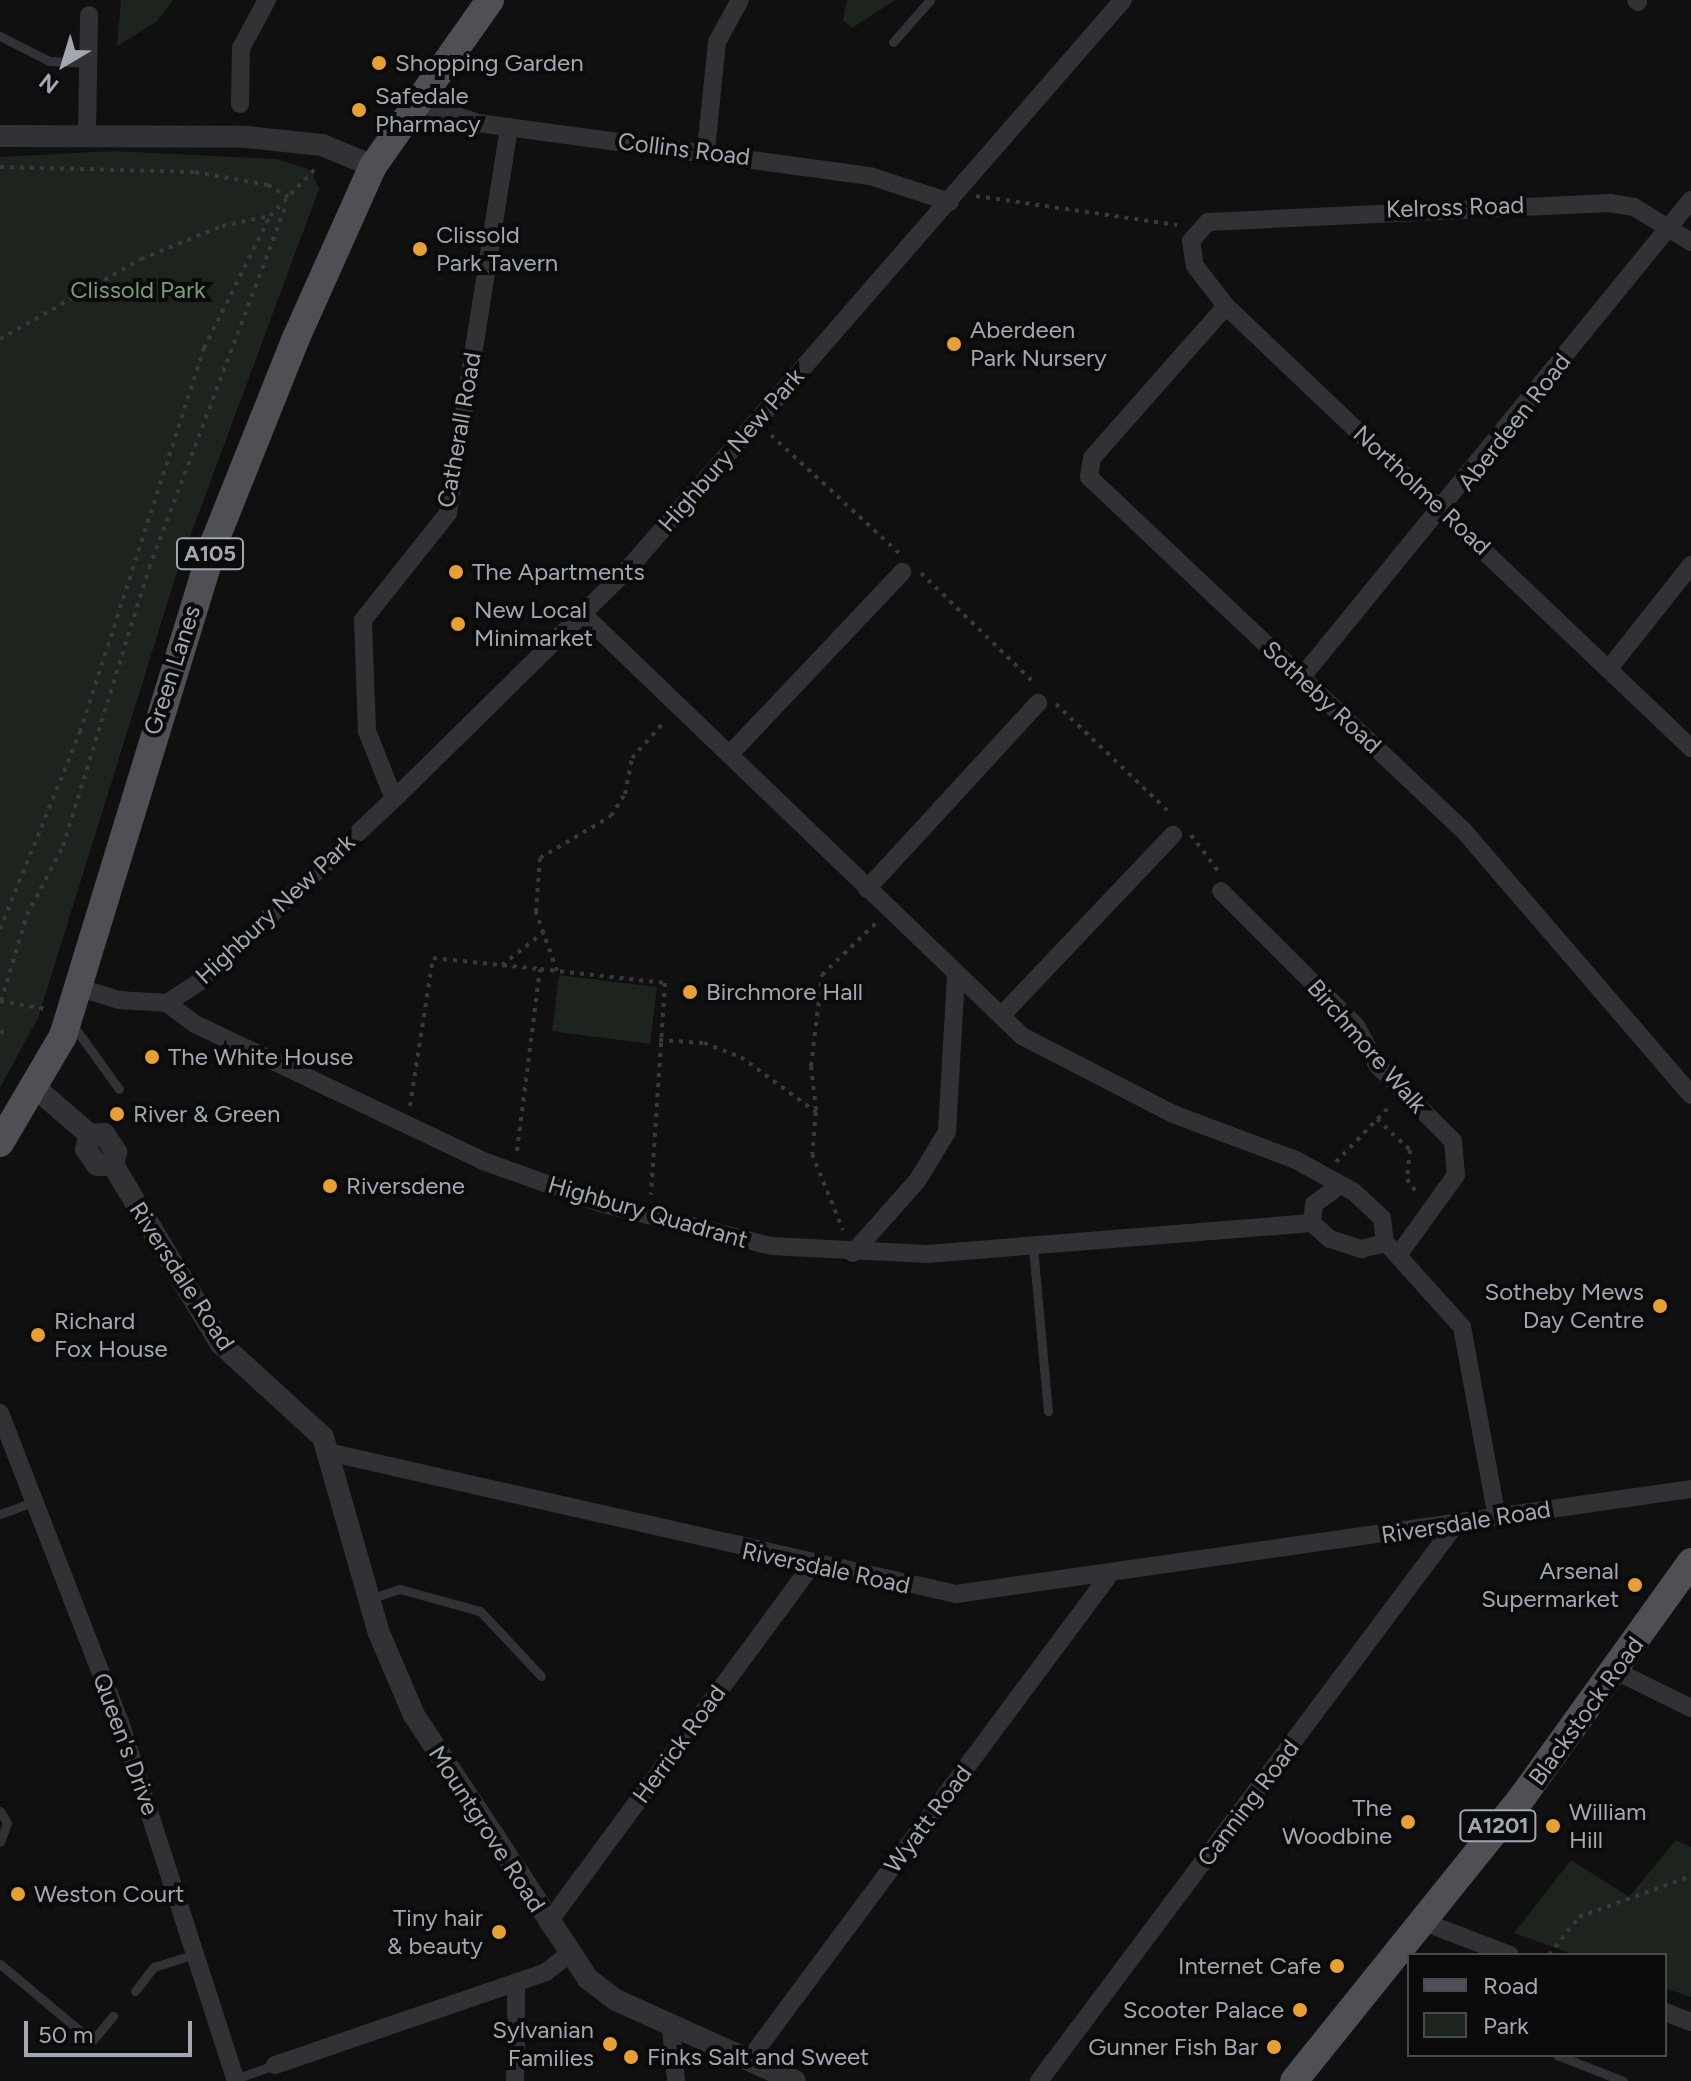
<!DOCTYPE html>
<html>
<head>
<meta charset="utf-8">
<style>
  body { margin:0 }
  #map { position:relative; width:1691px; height:2081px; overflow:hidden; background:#101011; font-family:Figtree,sans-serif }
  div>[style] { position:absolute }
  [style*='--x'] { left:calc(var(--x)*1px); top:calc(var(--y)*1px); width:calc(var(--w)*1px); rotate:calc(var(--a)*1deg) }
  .green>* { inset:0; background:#1d241d }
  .path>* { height:4px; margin-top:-2px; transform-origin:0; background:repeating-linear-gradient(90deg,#37393d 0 4px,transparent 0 10px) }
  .service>* { height:9px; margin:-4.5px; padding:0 4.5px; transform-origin:4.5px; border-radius:4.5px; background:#313236 }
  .minor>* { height:18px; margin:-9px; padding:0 9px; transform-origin:9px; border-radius:9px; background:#313236 }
  .tertiary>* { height:22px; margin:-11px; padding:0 11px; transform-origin:11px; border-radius:11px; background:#313236 }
  .primary>* { height:28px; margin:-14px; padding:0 14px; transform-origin:14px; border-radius:14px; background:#4e5055 }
  .dots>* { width:22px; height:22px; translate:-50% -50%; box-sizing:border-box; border:4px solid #0b0b0c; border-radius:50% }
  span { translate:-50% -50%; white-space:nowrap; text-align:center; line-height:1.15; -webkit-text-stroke:8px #0b0b0c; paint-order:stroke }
  .shield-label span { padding:2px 6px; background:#0b0b0c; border:2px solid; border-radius:6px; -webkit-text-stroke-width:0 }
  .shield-label { font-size:22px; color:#a2a8b1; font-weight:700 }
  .poi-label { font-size:24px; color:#a2a8b1 }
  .left { translate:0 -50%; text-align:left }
  .right { translate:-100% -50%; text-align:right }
  .street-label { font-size:24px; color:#a2a8b1 }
  .park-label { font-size:24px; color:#7a9c7a }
  .legend { position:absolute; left:1407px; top:1953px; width:260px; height:104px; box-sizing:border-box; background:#0b0b0c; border:2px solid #474a4e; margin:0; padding:10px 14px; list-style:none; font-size:24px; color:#a2a8b1 }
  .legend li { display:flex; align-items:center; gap:16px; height:40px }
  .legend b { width:40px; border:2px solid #474a4e }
  .north { position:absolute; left:24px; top:24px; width:80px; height:80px; -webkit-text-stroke:6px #0b0b0c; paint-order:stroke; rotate:218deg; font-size:22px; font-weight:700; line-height:32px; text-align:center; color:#a2a8b1 }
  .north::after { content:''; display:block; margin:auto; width:28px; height:36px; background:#a2a8b1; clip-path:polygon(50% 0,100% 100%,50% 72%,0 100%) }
  .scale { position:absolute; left:24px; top:2021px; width:168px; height:36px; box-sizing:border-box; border:4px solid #a2a8b1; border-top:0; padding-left:10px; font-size:24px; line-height:28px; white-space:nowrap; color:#a2a8b1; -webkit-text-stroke:6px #0b0b0c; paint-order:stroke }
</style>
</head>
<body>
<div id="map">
  <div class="green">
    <i style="clip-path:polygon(121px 0,173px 0,156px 22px,117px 46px)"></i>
    <i style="clip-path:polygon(847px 0,895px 0,852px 28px,843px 20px)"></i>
    <i style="clip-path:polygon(112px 151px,276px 159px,311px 170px,319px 189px,178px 569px,38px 1018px,0 1088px,0 157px)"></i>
    <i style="clip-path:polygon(559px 975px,657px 987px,650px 1044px,552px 1031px)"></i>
    <i style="clip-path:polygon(1676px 1840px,1691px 1847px,1691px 1997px,1665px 1988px,1665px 1955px,1575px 1955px,1514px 1933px,1571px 1860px,1629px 1897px)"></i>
  </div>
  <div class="path">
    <i style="--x:0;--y:167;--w:195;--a:1.5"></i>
    <i style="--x:195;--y:172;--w:74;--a:10.1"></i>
    <i style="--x:268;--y:185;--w:28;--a:30"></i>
    <i style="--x:976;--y:196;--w:203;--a:8.2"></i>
    <i style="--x:0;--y:339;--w:162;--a:-29.6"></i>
    <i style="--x:141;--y:259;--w:87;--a:-22.2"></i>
    <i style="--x:222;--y:226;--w:49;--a:-11.8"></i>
    <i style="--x:771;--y:435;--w:176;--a:42.7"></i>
    <i style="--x:921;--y:573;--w:159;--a:44.2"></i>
    <i style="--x:1056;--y:704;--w:159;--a:43.7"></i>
    <i style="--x:1191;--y:835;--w:46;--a:52.9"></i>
    <i style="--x:0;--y:929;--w:213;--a:-67.9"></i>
    <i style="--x:80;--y:732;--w:404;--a:-72.1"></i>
    <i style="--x:204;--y:348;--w:148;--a:-63.4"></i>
    <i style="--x:270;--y:216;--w:68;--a:-46.2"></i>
    <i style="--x:502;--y:965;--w:53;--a:-38.2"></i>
    <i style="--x:557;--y:971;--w:63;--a:-109.6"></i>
    <i style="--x:536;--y:912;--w:54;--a:-85.8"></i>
    <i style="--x:540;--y:858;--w:82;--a:-30.6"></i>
    <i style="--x:611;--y:816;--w:26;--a:-58"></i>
    <i style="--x:625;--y:794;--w:37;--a:-79"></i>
    <i style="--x:632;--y:758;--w:50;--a:-48.3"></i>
    <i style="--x:0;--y:1001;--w:46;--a:10.1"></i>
    <i style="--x:1;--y:1001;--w:90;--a:-73.2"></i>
    <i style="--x:27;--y:915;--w:78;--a:-62.4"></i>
    <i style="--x:63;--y:846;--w:291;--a:-72.8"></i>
    <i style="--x:149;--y:568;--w:387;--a:-69.3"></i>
    <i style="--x:0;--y:1032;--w:4;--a:0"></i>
    <i style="--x:659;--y:1040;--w:45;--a:3.8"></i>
    <i style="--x:704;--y:1043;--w:40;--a:21"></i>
    <i style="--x:741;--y:1057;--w:93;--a:36.3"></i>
    <i style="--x:816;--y:1112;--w:42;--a:95.4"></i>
    <i style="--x:812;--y:1154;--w:82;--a:67.8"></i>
    <i style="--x:410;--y:1106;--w:150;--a:-81.2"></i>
    <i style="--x:433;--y:958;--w:108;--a:5.9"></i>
    <i style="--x:816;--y:1110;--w:44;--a:-96.5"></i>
    <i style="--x:811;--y:1066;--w:92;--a:-83.1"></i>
    <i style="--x:822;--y:975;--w:75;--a:-43.9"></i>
    <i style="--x:1377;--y:1119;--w:45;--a:43.2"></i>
    <i style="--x:1410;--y:1150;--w:29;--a:96"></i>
    <i style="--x:1407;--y:1179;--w:19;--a:54"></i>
    <i style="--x:517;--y:1151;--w:183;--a:-82.8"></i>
    <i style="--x:540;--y:969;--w:126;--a:6.4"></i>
    <i style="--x:665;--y:983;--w:212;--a:93.8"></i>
    <i style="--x:1336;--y:1162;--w:79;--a:-46"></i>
    <i style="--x:1549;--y:1955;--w:48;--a:-51.7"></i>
    <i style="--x:1579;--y:1917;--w:119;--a:-20.1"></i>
  </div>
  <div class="service">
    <i style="--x:0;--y:36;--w:55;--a:27"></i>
    <i style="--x:49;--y:61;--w:40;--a:2.9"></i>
    <i style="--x:893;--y:42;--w:56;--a:-48.6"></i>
    <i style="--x:72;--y:1024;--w:80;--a:54.1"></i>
    <i style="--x:1033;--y:1247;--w:165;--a:84.8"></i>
    <i style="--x:0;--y:1514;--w:37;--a:-20"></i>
    <i style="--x:369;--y:1599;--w:33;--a:-18"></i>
    <i style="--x:400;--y:1589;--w:83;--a:15.4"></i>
    <i style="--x:480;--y:1611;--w:89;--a:46.8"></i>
    <i style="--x:0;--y:1811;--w:14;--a:60"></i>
    <i style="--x:7;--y:1823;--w:20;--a:110"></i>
    <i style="--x:0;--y:1964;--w:120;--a:39.9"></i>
    <i style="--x:92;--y:2041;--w:33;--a:-50"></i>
    <i style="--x:135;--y:1991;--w:31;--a:-52"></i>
    <i style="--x:154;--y:1967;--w:46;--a:-17.7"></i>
    <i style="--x:1557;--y:2055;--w:71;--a:21.5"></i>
    <i style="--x:235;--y:2079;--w:42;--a:-19.3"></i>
  </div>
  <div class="minor">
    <i style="--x:1636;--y:0;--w:3;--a:45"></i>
    <i style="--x:418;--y:103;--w:63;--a:18.4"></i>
    <i style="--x:478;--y:123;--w:396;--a:7.7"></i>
    <i style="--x:870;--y:176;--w:84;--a:18"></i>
    <i style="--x:240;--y:104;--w:56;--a:-89"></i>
    <i style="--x:241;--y:48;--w:55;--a:-61.6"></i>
    <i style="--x:87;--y:132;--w:117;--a:-89"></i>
    <i style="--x:706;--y:150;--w:109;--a:-84.2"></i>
    <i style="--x:717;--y:42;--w:48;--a:-61.3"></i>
    <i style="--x:1691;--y:242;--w:67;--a:-148.4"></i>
    <i style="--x:1634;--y:207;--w:24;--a:-171"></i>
    <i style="--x:1610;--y:203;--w:402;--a:177.3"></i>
    <i style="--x:1208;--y:222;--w:25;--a:132"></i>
    <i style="--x:1191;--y:241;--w:25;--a:81"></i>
    <i style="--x:1195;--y:266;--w:51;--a:52.2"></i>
    <i style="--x:1226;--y:306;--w:642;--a:43.55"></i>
    <i style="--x:1226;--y:306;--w:203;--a:131.4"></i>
    <i style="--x:1092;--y:458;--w:19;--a:99"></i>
    <i style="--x:1089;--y:477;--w:516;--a:43.35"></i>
    <i style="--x:1464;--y:831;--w:348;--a:49.3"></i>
    <i style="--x:585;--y:616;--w:606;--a:43.86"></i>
    <i style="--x:1022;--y:1036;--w:170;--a:27.3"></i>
    <i style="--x:1173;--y:1114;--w:131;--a:20.5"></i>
    <i style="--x:1296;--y:1160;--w:66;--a:28.9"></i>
    <i style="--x:1354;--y:1192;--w:38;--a:43"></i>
    <i style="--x:1382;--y:1218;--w:25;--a:83"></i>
    <i style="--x:1611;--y:666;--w:129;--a:-51.6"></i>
    <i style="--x:1301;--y:678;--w:617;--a:-50.79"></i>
    <i style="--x:732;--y:752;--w:248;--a:-46.6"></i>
    <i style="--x:394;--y:799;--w:73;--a:-111.7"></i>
    <i style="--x:367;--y:731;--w:111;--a:-92.1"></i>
    <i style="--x:363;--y:620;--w:137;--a:-51.5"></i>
    <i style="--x:448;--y:513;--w:391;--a:-81"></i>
    <i style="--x:867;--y:889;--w:253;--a:-47.4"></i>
    <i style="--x:1221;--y:891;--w:191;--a:45"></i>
    <i style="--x:1356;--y:1026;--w:46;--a:61.2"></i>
    <i style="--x:1378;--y:1066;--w:106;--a:45"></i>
    <i style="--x:1453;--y:1141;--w:34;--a:85"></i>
    <i style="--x:1456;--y:1175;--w:97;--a:125.8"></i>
    <i style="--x:77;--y:987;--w:44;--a:17.2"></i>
    <i style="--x:119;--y:1000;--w:48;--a:3.6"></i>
    <i style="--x:167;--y:1003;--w:38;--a:-33"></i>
    <i style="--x:199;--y:982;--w:267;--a:-43.2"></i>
    <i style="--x:394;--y:799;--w:328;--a:-44.5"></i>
    <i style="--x:628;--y:569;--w:754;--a:-48.98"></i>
    <i style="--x:167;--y:1003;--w:35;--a:37"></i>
    <i style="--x:195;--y:1024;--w:319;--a:25.4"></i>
    <i style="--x:483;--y:1161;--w:124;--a:19.7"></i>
    <i style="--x:600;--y:1203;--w:176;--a:14.1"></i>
    <i style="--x:771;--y:1246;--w:156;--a:2.9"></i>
    <i style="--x:927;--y:1254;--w:386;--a:-4.6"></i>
    <i style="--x:1001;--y:1016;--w:250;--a:-46.5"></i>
    <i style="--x:1339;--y:1186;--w:31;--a:144"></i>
    <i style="--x:1314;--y:1204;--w:19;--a:96"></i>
    <i style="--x:1312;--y:1223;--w:24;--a:42"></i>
    <i style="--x:1330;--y:1239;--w:33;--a:18"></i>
    <i style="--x:1361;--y:1249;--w:25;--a:-14"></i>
    <i style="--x:1390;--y:1247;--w:108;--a:48"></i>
    <i style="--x:1462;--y:1327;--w:193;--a:79.6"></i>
    <i style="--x:853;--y:1253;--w:96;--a:-48.4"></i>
    <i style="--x:917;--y:1181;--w:57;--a:-58.5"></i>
    <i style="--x:947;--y:1132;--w:155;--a:-86.7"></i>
    <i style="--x:0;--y:1413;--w:331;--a:68.8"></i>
    <i style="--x:120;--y:1722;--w:377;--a:72.1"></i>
    <i style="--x:328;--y:1452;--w:644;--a:12.74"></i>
    <i style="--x:956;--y:1594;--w:742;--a:-8.13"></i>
    <i style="--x:1618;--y:1672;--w:81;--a:26.3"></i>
    <i style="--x:1421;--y:1921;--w:95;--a:20.9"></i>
    <i style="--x:548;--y:1923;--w:443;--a:-53.6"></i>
    <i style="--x:1665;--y:2012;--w:28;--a:21"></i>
    <i style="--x:516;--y:2016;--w:33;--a:-90"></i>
    <i style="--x:671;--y:2027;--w:54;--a:84.7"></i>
    <i style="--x:748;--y:2061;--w:602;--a:-53.38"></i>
    <i style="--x:275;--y:2065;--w:287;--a:-18.9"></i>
    <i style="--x:546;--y:1972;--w:31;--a:-38"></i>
    <i style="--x:515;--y:2081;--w:40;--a:-88.6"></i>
    <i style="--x:1039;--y:2081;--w:696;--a:-53.18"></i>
  </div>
  <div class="tertiary">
    <i style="--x:0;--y:136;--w:247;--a:0.2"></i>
    <i style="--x:247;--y:137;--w:75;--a:6.1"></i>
    <i style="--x:322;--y:145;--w:55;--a:22.4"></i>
    <i style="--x:38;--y:1090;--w:69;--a:40.9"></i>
    <i style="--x:90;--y:1135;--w:14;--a:-4"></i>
    <i style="--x:104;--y:1134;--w:22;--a:56"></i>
    <i style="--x:116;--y:1152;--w:13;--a:103"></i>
    <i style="--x:113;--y:1165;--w:209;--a:58.9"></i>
    <i style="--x:221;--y:1344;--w:138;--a:42.4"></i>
    <i style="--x:323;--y:1437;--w:204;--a:74.1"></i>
    <i style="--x:379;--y:1633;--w:89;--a:66.9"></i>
    <i style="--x:414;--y:1715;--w:316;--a:56.6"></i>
    <i style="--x:588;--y:1979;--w:35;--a:37"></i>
    <i style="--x:616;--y:2000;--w:196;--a:24.3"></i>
    <i style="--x:90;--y:1135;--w:15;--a:106"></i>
    <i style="--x:86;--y:1149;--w:19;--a:55"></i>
    <i style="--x:97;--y:1165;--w:16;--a:0"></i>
  </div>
  <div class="primary">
    <i style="--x:0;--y:1143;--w:124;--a:-59.5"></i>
    <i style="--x:63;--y:1036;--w:516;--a:-72.97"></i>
    <i style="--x:214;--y:543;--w:221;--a:-68.2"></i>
    <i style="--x:296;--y:338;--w:188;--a:-65.9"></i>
    <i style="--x:373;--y:166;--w:203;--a:-54.8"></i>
    <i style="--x:1294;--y:2081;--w:366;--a:-51.2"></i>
    <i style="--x:1523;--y:1796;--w:288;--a:-54.3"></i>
  </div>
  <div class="dots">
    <i style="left:379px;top:63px;background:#e6a033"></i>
    <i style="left:359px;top:110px;background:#e6a033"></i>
    <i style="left:420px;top:249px;background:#e6a033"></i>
    <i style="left:954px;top:344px;background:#e6a033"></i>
    <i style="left:456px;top:572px;background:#e6a033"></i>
    <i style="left:458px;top:624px;background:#e6a033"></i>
    <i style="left:690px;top:992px;background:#e6a033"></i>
    <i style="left:152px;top:1057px;background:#e6a033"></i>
    <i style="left:117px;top:1114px;background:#e6a033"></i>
    <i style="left:330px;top:1186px;background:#e6a033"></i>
    <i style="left:1660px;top:1306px;background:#e6a033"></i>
    <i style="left:38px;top:1335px;background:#e6a033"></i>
    <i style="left:1635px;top:1585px;background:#e6a033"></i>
    <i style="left:1408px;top:1822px;background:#e6a033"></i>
    <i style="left:1553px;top:1826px;background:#e6a033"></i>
    <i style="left:18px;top:1894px;background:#e6a033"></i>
    <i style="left:499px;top:1932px;background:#e6a033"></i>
    <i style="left:1337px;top:1966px;background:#e6a033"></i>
    <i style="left:1300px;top:2010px;background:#e6a033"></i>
    <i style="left:610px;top:2044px;background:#e6a033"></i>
    <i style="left:1274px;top:2047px;background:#e6a033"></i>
    <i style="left:631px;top:2057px;background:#e6a033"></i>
  </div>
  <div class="shield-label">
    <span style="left:210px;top:554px">A105</span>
    <span style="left:1498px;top:1826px">A1201</span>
  </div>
  <div class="poi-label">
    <span class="left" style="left:395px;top:63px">Shopping Garden</span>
    <span class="left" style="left:375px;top:110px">Safedale<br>Pharmacy</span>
    <span class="left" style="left:436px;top:249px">Clissold<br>Park Tavern</span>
    <span class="left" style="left:970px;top:344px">Aberdeen<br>Park Nursery</span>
    <span class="left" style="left:472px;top:572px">The Apartments</span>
    <span class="left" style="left:474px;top:624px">New Local<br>Minimarket</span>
    <span class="left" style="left:706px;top:992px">Birchmore Hall</span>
    <span class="left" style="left:168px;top:1057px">The White House</span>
    <span class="left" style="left:133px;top:1114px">River &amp; Green</span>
    <span class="left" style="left:346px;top:1186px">Riversdene</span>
    <span class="right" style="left:1644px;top:1306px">Sotheby Mews<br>Day Centre</span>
    <span class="left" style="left:54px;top:1335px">Richard<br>Fox House</span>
    <span class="right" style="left:1619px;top:1585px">Arsenal<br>Supermarket</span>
    <span class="right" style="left:1392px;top:1822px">The<br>Woodbine</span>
    <span class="left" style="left:1569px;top:1826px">William<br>Hill</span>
    <span class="left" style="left:34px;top:1894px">Weston Court</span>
    <span class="right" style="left:483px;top:1932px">Tiny hair<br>&amp; beauty</span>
    <span class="right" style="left:1321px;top:1966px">Internet Cafe</span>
    <span class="right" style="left:1284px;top:2010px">Scooter Palace</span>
    <span class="right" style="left:594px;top:2044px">Sylvanian<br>Families</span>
    <span class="right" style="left:1258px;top:2047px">Gunner Fish Bar</span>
    <span class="left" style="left:647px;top:2057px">Finks Salt and Sweet</span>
  </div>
  <div class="street-label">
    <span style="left:684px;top:149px;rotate:7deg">Collins Road</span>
    <span style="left:1455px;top:207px;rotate:-2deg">Kelross Road</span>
    <span style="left:1514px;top:422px;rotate:-52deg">Aberdeen Road</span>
    <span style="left:459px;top:430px;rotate:-80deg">Catherall Road</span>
    <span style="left:731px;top:450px;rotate:-49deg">Highbury New Park</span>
    <span style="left:1422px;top:490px;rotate:43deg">Northolme Road</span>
    <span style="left:172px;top:670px;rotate:-72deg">Green Lanes</span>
    <span style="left:1322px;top:697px;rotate:43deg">Sotheby Road</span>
    <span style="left:275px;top:909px;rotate:-43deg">Highbury New Park</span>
    <span style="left:1367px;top:1046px;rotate:49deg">Birchmore Walk</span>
    <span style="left:648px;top:1212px;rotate:16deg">Highbury Quadrant</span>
    <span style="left:182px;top:1276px;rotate:57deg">Riversdale Road</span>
    <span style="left:1466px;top:1522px;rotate:-9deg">Riversdale Road</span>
    <span style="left:826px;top:1568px;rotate:12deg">Riversdale Road</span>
    <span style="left:1586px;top:1711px;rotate:-54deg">Blackstock Road</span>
    <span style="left:126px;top:1744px;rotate:70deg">Queen's Drive</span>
    <span style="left:679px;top:1744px;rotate:-54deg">Herrick Road</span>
    <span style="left:1248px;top:1803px;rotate:-53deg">Canning Road</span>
    <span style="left:928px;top:1819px;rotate:-53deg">Wyatt Road</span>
    <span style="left:487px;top:1829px;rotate:57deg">Mountgrove Road</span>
  </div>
  <div class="park-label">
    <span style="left:138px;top:290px">Clissold Park</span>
  </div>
  <ul class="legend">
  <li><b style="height:10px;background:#4e5055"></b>Road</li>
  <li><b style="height:22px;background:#1d241d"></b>Park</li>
  </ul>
  <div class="north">N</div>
  <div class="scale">50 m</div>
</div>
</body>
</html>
